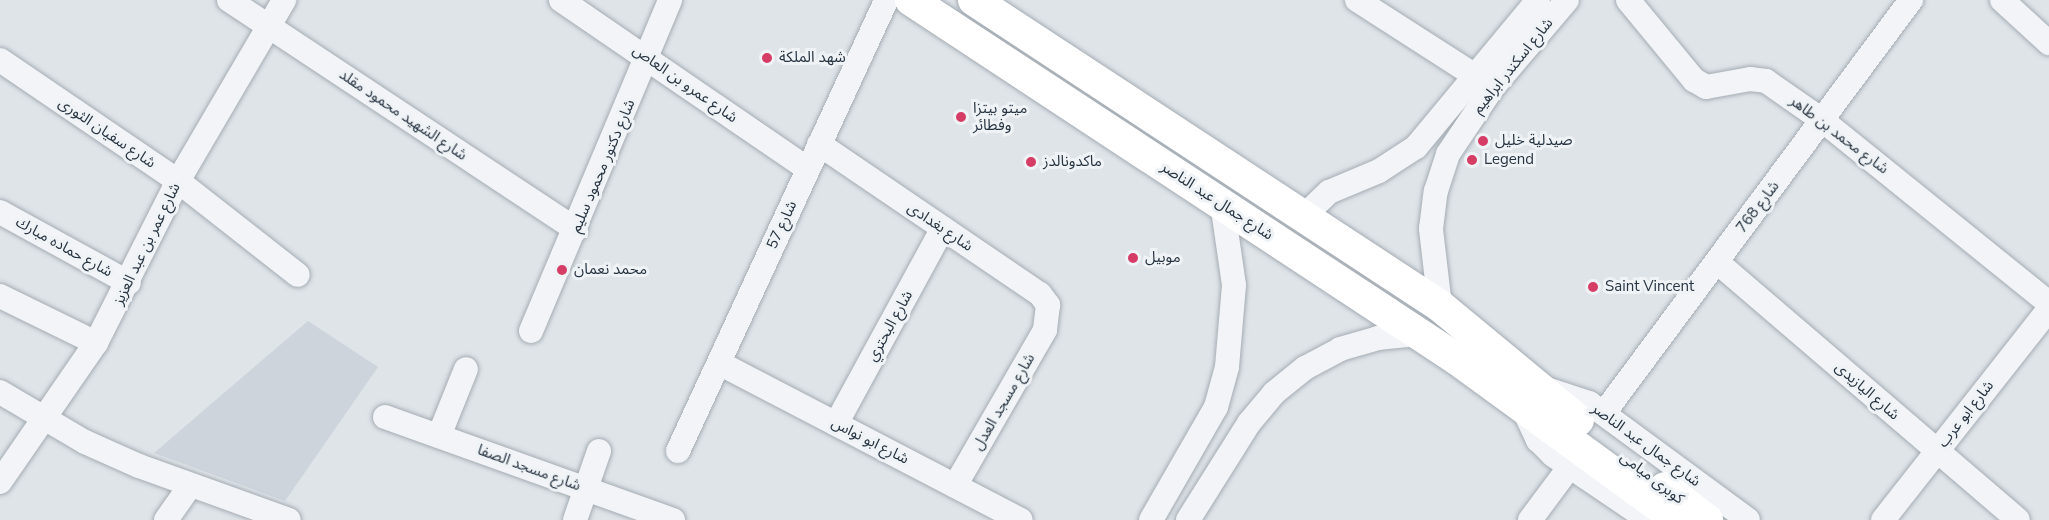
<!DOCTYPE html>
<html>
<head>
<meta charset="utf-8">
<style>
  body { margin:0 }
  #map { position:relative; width:2049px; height:520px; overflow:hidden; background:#dfe4e9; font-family:"Nunito Sans","Noto Sans Arabic",sans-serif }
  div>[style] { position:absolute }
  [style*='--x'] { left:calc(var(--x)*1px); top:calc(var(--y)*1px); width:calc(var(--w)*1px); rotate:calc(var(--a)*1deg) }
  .built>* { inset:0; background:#cdd4db }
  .roads { filter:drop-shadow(0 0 2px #a4acb3) drop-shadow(0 0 2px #a4acb3) }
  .minor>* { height:24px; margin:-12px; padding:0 12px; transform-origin:12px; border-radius:12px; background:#f2f4f7 }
  .major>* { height:32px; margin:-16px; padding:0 16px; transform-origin:16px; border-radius:16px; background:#fff }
  .dots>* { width:16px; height:16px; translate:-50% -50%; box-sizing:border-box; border:3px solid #eff3f6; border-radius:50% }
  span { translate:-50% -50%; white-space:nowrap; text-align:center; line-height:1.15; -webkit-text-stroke:6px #eff3f6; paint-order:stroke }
  .poi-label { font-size:15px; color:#273441 }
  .left { translate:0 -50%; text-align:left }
  .street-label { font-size:15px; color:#273441 }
</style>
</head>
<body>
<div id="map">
  <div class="built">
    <i style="clip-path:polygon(308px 321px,378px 367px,285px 501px,154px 453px)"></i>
  </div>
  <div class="roads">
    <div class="minor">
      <i style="--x:229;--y:0;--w:416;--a:33.5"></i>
      <i style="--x:561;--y:0;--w:299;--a:34.4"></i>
      <i style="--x:1357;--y:0;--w:159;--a:32.7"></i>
      <i style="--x:1628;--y:0;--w:104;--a:50.5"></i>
      <i style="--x:1694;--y:80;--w:14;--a:30"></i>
      <i style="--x:1706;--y:87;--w:45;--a:-10.3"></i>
      <i style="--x:1750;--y:79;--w:16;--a:7"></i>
      <i style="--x:1766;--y:81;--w:68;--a:34.9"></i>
      <i style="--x:1822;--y:120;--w:292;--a:38.9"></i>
      <i style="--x:2002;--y:0;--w:64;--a:42.5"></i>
      <i style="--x:0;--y:60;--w:215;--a:34.2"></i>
      <i style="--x:178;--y:181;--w:152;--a:38.1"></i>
      <i style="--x:819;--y:144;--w:267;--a:34.2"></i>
      <i style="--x:1040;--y:294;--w:14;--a:54"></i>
      <i style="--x:1048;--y:305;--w:25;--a:97"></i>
      <i style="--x:1045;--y:330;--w:180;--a:120"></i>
      <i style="--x:0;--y:212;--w:147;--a:28.8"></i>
      <i style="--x:1306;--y:214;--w:32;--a:-44"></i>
      <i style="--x:1329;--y:192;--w:54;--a:-22.8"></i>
      <i style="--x:1379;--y:171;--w:44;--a:-33"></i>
      <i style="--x:1416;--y:147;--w:191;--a:-50.3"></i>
      <i style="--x:1717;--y:262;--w:396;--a:40.6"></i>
      <i style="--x:0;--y:296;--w:107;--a:26.1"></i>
      <i style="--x:1440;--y:306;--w:78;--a:-96.7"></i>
      <i style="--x:1431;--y:229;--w:38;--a:-83"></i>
      <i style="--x:1436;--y:191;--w:39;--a:-72"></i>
      <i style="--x:1448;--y:154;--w:81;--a:-56.1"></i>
      <i style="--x:1493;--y:87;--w:114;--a:-49.6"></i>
      <i style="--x:531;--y:331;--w:359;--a:-67.2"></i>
      <i style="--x:719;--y:363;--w:340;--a:27.5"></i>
      <i style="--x:1540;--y:387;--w:52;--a:18.1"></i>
      <i style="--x:1589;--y:403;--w:197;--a:36.3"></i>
      <i style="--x:0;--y:392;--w:99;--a:30.5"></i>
      <i style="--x:85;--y:442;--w:59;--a:24"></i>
      <i style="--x:139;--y:466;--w:159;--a:19.8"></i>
      <i style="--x:1522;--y:406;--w:38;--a:65"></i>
      <i style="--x:1538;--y:440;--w:21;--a:45"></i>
      <i style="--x:1553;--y:455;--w:116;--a:34.1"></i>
      <i style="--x:1604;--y:413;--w:515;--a:-53.38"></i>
      <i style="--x:385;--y:417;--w:306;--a:19.7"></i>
      <i style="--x:836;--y:424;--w:223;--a:-61.4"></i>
      <i style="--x:439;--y:436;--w:72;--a:-68.1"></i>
      <i style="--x:678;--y:451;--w:497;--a:-65.2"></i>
      <i style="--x:0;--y:482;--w:169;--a:-55.4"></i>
      <i style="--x:96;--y:343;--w:182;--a:-63.2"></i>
      <i style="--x:178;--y:181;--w:210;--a:-59.6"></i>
      <i style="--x:166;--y:520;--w:39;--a:-55"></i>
      <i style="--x:575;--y:520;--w:73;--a:-70.8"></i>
      <i style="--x:1151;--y:520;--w:130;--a:-60.1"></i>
      <i style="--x:1216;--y:407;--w:41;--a:-74.6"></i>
      <i style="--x:1227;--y:367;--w:82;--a:-85.1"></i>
      <i style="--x:1234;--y:285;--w:83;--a:-98.3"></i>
      <i style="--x:1188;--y:520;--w:115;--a:-57.8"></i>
      <i style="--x:1249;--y:423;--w:39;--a:-50"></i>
      <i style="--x:1274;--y:393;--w:40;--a:-39"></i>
      <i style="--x:1305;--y:368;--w:40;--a:-28"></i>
      <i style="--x:1340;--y:349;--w:40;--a:-16"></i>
      <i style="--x:1378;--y:338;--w:40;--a:-5.7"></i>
      <i style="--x:1530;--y:520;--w:69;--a:-53.3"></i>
      <i style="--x:1883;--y:520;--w:268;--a:-51.8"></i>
    </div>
    <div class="major">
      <i style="--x:911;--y:0;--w:653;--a:33.33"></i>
      <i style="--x:1457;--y:359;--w:273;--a:36.1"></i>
      <i style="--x:974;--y:0;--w:557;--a:33.29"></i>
      <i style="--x:1440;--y:306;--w:179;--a:39.6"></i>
      <i style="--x:1665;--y:488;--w:53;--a:37.3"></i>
    </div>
  </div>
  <div class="dots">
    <i style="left:767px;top:58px;background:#d53d67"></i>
    <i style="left:961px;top:117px;background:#d53d67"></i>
    <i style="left:1483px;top:141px;background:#d53d67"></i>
    <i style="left:1472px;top:160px;background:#d53d67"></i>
    <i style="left:1031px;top:162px;background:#d53d67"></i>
    <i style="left:1133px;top:258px;background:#d53d67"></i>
    <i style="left:562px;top:270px;background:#d53d67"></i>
    <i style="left:1593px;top:287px;background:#d53d67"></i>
  </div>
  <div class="poi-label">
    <span class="left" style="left:779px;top:58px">شهد الملكة</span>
    <span class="left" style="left:973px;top:117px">ميتو بيتزا<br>وفطائر</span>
    <span class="left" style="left:1495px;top:141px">صيدلية خليل</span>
    <span class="left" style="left:1484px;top:160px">Legend</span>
    <span class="left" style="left:1043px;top:162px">ماكدونالدز</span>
    <span class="left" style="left:1145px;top:258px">موبيل</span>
    <span class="left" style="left:574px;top:270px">محمد نعمان</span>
    <span class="left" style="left:1605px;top:287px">Saint Vincent</span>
  </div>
  <div class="street-label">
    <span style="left:1513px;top:66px;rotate:-51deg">شارع اسكندر ابراهيم</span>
    <span style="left:685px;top:84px;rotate:35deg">شارع عمرو بن العاص</span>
    <span style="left:403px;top:115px;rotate:34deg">شارع الشهيد محمود مقلد</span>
    <span style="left:107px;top:133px;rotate:34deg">شارع سفيان الثورى</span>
    <span style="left:1839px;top:135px;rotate:37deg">شارع محمد بن طاهر</span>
    <span style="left:603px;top:166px;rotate:-67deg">شارع دكتور محمود سليم</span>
    <span style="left:1217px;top:201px;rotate:33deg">شارع جمال عبد الناصر</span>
    <span style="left:1758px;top:207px;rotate:-53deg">شارع 768</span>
    <span style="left:782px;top:225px;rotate:-65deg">شارع 57</span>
    <span style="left:940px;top:227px;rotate:34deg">شارع بغدادى</span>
    <span style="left:147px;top:244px;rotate:-64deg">شارع عمر بن عبد العزيز</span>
    <span style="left:64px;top:247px;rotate:29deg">شارع حماده مبارك</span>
    <span style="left:890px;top:326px;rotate:-61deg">شارع البحتري</span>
    <span style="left:1867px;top:391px;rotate:41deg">شارع اليازيدى</span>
    <span style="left:1004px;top:402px;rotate:-60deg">شارع مسجد العدل</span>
    <span style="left:1966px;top:414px;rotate:-52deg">شارع ابو عرب</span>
    <span style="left:870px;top:441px;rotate:27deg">شارع ابو نواس</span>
    <span style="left:1646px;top:445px;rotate:36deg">شارع جمال عبد الناصر</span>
    <span style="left:529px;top:468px;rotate:20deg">شارع مسجد الصفا</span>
    <span style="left:1652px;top:478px;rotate:37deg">كوبرى ميامى</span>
  </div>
</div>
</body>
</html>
